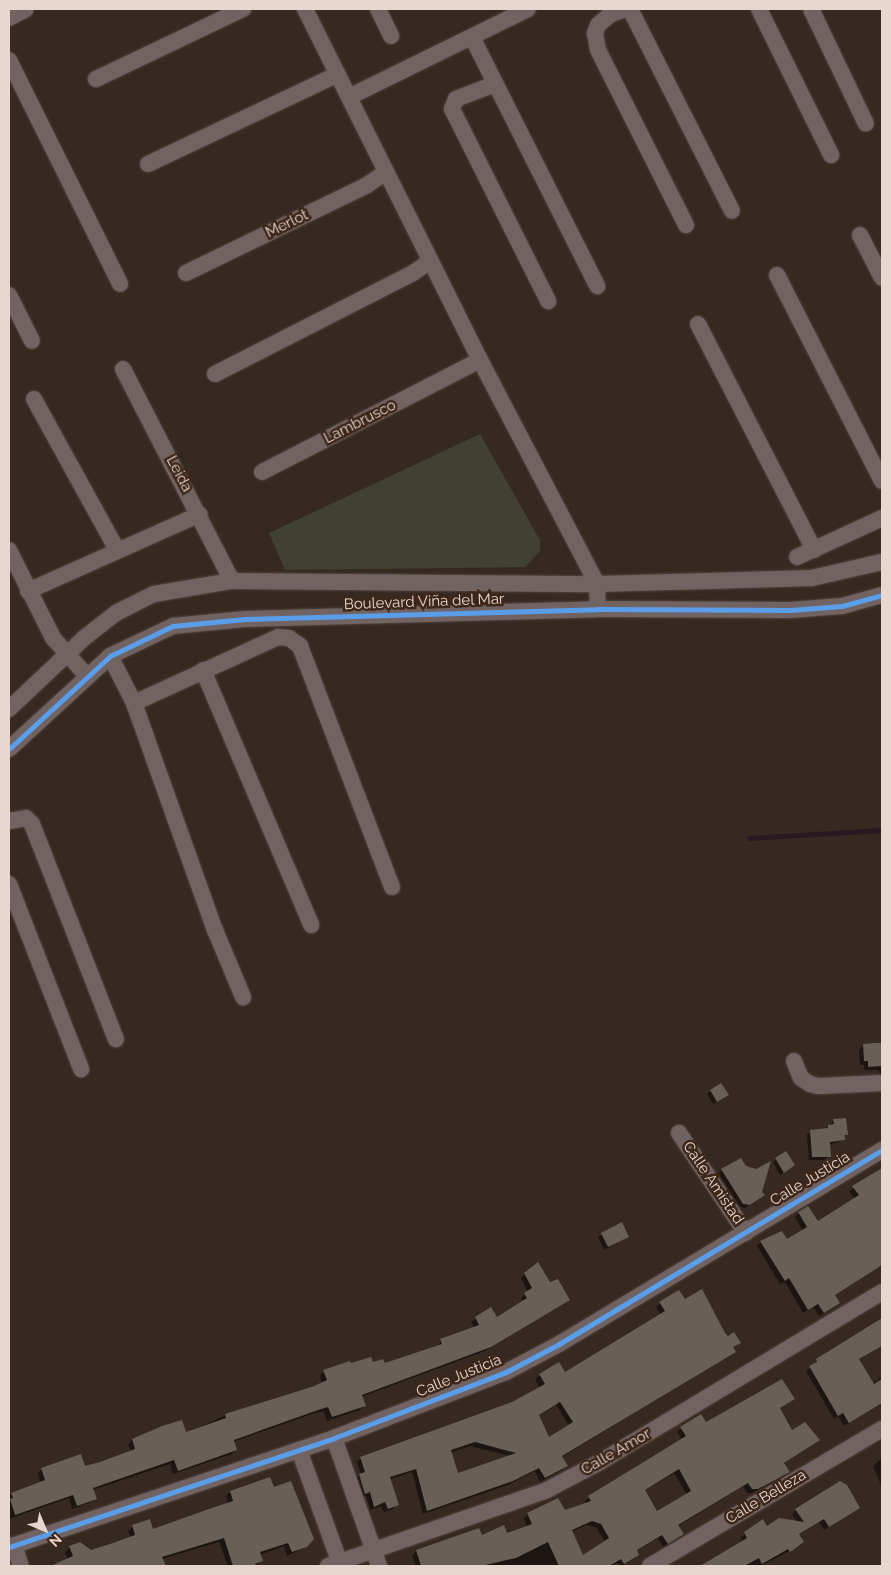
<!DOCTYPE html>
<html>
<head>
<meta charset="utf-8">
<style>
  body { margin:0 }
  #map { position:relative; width:891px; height:1575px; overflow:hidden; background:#362921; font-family:Raleway,sans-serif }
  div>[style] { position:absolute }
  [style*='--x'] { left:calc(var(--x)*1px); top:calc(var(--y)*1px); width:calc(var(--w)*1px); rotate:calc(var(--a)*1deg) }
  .green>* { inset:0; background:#404131 }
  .shadow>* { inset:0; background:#0007 }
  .stream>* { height:5px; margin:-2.5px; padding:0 2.5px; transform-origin:2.5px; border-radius:2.5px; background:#2b1722 }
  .building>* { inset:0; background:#685f56 }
  .roads { filter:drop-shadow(0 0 1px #51463f) drop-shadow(0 0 1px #51463f) }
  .minor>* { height:16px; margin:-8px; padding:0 8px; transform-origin:8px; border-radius:8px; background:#706362 }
  .cycleway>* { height:5px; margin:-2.5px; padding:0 2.5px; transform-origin:2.5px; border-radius:2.5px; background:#5a9eea }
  span { translate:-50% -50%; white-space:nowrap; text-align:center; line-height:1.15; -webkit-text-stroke:5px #3e2619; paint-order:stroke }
  .street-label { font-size:15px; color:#e7d7cf }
  .frame { position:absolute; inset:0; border:10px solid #e7d7cf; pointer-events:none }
  .north { position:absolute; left:20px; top:1505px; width:50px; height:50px; -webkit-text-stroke:4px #3e2619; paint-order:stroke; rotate:135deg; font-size:14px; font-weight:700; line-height:20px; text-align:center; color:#e7d7cf }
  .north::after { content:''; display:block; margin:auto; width:18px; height:22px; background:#e7d7cf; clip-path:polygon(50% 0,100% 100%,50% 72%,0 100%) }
</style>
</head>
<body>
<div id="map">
  <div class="green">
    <i style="clip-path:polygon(480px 434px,540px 540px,540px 551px,525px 567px,285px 570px,269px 533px)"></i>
  </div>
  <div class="shadow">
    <i style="clip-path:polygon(882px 1044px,882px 1076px,880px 1077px,879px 1070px,864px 1070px,864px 1065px,860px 1065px,859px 1050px,863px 1046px)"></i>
    <i style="clip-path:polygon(711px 1091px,724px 1098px,713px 1104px,707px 1094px)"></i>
    <i style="clip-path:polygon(834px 1120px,847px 1134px,844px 1140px,829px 1145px,830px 1156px,826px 1160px,809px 1160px,807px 1134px,825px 1130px)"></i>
    <i style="clip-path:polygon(777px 1158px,794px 1165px,780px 1175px,773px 1162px)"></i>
    <i style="clip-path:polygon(882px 1169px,882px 1265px,833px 1295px,838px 1303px,834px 1307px,819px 1316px,813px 1307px,803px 1313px,785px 1282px,780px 1284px,757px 1246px,761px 1242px,786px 1241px,803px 1231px,795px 1217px,799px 1213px,817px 1223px,855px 1199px,849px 1191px)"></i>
    <i style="clip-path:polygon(722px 1170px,760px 1199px,745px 1208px,740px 1207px,718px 1173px)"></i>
    <i style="clip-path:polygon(621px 1224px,627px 1237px,604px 1250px,598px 1237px)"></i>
    <i style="clip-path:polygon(525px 1274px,550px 1283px,569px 1300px,485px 1351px,361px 1397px,364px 1406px,360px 1410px,327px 1421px,324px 1411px,312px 1414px,233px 1442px,236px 1450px,232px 1454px,173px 1474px,170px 1464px,93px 1490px,95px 1498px,91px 1502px,72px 1509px,69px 1498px,9px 1519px,9px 1494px,41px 1483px,38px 1473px,42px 1469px,85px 1468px,131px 1452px,128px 1445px,132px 1440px,181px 1421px,186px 1433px,226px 1415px,322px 1383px,320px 1376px,324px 1371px,350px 1365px,384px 1365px,438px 1346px,441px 1340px,474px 1328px,471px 1322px,491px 1309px,497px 1319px,523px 1302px,521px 1298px,528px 1292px,521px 1278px)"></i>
    <i style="clip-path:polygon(evenodd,684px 1300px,724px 1334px,739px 1342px,732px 1348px,734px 1352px,562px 1457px,566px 1466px,562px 1470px,540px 1482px,535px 1471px,508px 1485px,423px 1514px,412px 1472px,390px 1479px,397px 1504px,393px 1509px,384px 1512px,381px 1506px,370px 1510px,366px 1496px,361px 1497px,355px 1479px,361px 1474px,357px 1462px,361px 1458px,513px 1403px,540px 1388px,535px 1379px,540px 1375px,559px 1364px,565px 1374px,661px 1315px,656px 1307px,660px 1303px,684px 1300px,556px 1405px,569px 1426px,549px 1438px,538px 1416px,556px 1405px,684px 1300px,470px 1446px,510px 1456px,457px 1475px,450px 1453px,470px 1446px)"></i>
    <i style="clip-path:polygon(882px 1320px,882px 1346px,858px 1360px,872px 1384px,882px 1377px,882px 1403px,844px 1426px,838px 1416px,834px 1419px,806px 1371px,836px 1348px)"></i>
    <i style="clip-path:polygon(evenodd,793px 1399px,779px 1409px,792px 1432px,818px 1440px,783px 1464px,788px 1472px,784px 1476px,752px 1493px,747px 1493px,743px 1486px,678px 1526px,682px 1534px,678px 1538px,663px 1547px,658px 1538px,636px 1551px,638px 1555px,633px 1559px,621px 1566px,617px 1563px,610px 1566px,416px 1566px,412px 1556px,416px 1551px,478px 1530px,482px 1537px,506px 1535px,527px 1527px,524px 1519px,528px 1514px,564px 1512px,586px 1504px,585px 1501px,589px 1497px,682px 1440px,677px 1432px,681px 1428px,793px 1399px,674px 1473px,687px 1495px,656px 1513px,644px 1491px,674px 1473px,793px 1399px,587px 1525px,597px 1528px,605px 1542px,583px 1557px,571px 1532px,587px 1525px)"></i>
    <i style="clip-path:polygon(882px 1458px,882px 1484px,881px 1485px,873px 1466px)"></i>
    <i style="clip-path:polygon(230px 1492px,306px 1547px,287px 1556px,284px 1546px,260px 1555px,262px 1561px,255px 1566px,228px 1566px,219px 1542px,162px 1559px,165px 1566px,47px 1566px,68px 1559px,65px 1552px,70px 1547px,91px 1551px,131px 1538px,128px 1531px,133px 1526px,152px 1530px,228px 1504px,226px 1496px)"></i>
    <i style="clip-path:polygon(859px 1507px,824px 1530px,819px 1522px,798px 1535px,803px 1542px,799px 1546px,761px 1566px,707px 1566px,743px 1542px,740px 1538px,763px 1521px,767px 1527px,798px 1523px,792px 1514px,796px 1510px)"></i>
  </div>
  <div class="stream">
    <i style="--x:750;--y:838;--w:132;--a:-3.5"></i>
  </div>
  <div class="building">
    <i style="clip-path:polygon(875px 1043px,882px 1043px,882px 1066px,868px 1067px,868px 1061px,864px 1061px,863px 1044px)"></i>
    <i style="clip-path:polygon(721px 1083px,729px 1095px,717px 1102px,710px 1090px)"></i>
    <i style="clip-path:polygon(846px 1118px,848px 1135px,845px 1135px,845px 1140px,830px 1142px,831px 1157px,812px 1157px,810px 1130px,828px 1128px,828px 1125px,834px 1124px,833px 1119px)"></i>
    <i style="clip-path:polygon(786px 1151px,795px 1165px,784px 1173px,775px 1158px)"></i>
    <i style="clip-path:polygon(741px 1158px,746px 1166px,756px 1169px,771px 1161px,762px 1192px,765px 1195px,750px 1205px,743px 1204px,721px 1169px)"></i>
    <i style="clip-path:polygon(882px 1168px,882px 1265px,835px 1295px,840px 1303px,824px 1313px,818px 1304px,808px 1310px,789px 1278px,785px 1281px,760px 1241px,782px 1231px,787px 1239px,807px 1227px,798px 1212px,808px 1206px,818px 1221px,859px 1195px,852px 1186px)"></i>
    <i style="clip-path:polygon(622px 1222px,629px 1237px,608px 1247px,601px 1233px)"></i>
    <i style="clip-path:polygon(538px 1262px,550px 1282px,558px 1279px,570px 1300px,491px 1347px,362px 1395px,366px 1406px,332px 1417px,328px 1407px,318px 1410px,234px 1440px,237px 1450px,178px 1471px,174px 1460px,93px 1488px,97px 1499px,77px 1506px,73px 1495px,15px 1515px,10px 1499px,13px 1498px,11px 1493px,45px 1480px,41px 1468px,81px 1454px,85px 1466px,100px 1462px,135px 1449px,132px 1439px,162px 1426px,182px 1420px,186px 1432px,226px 1418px,225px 1414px,314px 1386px,327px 1380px,323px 1370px,350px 1361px,351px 1363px,371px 1357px,373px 1362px,383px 1359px,385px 1363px,442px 1344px,440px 1339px,479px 1325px,475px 1317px,491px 1307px,497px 1317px,527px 1298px,524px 1293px,532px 1288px,524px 1273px)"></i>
    <i style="clip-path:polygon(evenodd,702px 1289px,725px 1333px,728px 1336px,734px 1332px,741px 1343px,733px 1347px,736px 1352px,562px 1456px,568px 1466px,545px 1478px,539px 1468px,513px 1481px,427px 1511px,416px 1469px,390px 1477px,399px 1505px,388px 1509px,385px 1502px,374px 1507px,370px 1492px,365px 1494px,359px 1474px,365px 1472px,360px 1457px,512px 1402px,545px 1384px,539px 1374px,559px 1362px,565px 1372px,665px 1311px,659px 1302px,672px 1294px,679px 1290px,685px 1299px,702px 1289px,560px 1402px,573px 1422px,549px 1437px,539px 1415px,560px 1402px,702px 1289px,475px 1442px,516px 1453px,458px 1473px,451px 1450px,475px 1442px)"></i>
    <i style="clip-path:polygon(882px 1318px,882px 1346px,859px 1359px,874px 1384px,882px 1379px,882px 1403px,849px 1423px,843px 1413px,838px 1416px,809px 1366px,817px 1362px,816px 1359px)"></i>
    <i style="clip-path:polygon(evenodd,782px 1379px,795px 1399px,780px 1408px,792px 1430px,805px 1422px,820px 1440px,784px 1463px,790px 1472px,758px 1489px,752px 1489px,748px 1483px,678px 1525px,684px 1534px,668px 1544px,662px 1535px,637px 1550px,639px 1555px,624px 1564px,621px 1559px,609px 1566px,559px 1566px,548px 1542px,516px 1558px,481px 1566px,421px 1566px,416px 1550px,479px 1528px,482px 1535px,504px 1525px,507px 1533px,532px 1524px,527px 1513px,558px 1498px,565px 1510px,591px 1501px,588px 1496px,686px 1436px,680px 1427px,701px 1414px,706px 1422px,782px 1379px,679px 1469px,691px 1491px,657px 1511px,645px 1490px,679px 1469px,782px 1379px,592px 1521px,601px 1524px,609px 1538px,583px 1555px,572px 1530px,592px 1521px)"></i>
    <i style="clip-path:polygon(270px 1477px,274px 1487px,291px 1481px,314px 1539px,307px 1547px,292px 1552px,288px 1543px,260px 1552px,263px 1561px,255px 1564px,256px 1566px,233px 1566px,224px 1538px,162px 1557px,166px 1566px,50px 1566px,73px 1556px,69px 1546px,80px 1542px,91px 1550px,113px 1543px,135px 1535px,132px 1525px,150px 1519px,153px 1529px,206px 1510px,233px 1501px,230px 1491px)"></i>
    <i style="clip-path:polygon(840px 1481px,847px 1485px,860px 1508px,829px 1527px,824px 1519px,799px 1534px,804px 1542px,790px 1552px,788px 1549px,762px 1564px,759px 1558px,744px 1566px,700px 1566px,747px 1538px,744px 1532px,763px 1519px,767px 1526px,779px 1518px,804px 1522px,795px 1509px)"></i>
  </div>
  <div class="roads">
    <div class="minor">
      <i style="--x:305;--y:9;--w:392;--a:63.5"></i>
      <i style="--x:480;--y:360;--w:253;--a:62.4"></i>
      <i style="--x:597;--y:584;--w:25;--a:88"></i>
      <i style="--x:378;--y:9;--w:30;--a:64"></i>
      <i style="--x:626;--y:9;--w:16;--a:162"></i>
      <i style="--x:611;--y:14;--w:17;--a:140"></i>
      <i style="--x:598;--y:25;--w:9;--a:111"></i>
      <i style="--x:595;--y:33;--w:17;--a:80"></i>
      <i style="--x:598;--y:50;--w:196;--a:63.3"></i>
      <i style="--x:630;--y:9;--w:226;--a:63.2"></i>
      <i style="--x:759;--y:9;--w:163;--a:63.7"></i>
      <i style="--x:811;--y:9;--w:127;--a:64.4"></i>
      <i style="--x:9;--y:18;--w:19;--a:-28"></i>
      <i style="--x:472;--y:37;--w:279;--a:63.3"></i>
      <i style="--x:9;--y:60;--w:250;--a:63.6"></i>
      <i style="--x:96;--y:79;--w:163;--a:-25.5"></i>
      <i style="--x:495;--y:84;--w:42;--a:159"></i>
      <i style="--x:456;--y:99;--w:11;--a:112"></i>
      <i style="--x:452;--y:109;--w:215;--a:63.4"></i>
      <i style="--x:349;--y:97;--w:199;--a:-26.2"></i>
      <i style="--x:148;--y:164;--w:210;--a:-25.3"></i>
      <i style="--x:860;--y:235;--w:48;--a:62.9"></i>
      <i style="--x:186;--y:273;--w:201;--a:-25.9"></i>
      <i style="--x:367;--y:185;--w:23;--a:-34"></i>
      <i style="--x:777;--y:275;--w:231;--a:63"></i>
      <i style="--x:9;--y:295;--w:51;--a:63.4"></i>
      <i style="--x:698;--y:324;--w:254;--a:62.8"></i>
      <i style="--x:123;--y:369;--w:238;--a:62.8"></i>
      <i style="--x:215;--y:374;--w:222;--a:-27"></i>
      <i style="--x:413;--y:273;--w:21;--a:-35"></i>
      <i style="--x:34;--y:399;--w:172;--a:61.2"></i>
      <i style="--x:262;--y:472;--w:245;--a:-27.2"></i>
      <i style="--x:9;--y:550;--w:98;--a:63.4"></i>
      <i style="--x:53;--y:638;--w:51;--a:48.2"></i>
      <i style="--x:797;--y:557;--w:94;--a:-24.6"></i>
      <i style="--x:28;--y:591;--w:188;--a:-24.1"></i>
      <i style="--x:110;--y:656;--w:53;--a:62.9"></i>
      <i style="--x:134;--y:703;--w:241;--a:70.4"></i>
      <i style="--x:215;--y:930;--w:73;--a:67.3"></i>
      <i style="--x:203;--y:670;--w:277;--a:67"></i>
      <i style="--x:134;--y:703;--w:158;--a:-24.6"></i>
      <i style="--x:278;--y:637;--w:11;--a:5"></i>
      <i style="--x:289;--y:638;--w:14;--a:36"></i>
      <i style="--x:300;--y:646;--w:258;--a:69.1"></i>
      <i style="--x:9;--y:709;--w:103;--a:-43.4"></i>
      <i style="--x:84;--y:638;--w:41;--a:-38"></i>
      <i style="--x:116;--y:613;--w:42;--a:-26.6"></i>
      <i style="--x:154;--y:594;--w:79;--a:-9.5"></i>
      <i style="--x:232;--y:581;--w:365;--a:0.5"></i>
      <i style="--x:597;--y:584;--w:215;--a:-1.6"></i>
      <i style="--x:812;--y:578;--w:72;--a:-12.9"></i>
      <i style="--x:9;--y:749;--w:137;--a:-42.6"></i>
      <i style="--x:110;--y:656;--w:70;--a:-25.5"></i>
      <i style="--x:173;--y:626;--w:72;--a:-5.6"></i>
      <i style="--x:245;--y:619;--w:353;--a:-1.6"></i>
      <i style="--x:598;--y:609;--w:192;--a:0.3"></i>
      <i style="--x:790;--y:610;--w:52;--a:-4.4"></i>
      <i style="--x:842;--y:606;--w:41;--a:-15.4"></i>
      <i style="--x:9;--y:821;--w:17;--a:-10"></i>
      <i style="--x:26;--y:818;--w:8;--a:45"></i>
      <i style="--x:32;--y:824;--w:231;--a:68.7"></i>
      <i style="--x:9;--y:884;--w:199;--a:68.7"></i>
      <i style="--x:794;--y:1061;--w:18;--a:68"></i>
      <i style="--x:801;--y:1078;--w:11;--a:34"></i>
      <i style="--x:810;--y:1084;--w:9;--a:13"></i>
      <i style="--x:819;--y:1086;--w:63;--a:-2.7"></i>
      <i style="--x:679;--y:1133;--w:120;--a:56.2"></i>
      <i style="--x:334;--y:1438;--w:136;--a:70.6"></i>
      <i style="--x:299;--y:1450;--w:123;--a:70.1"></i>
      <i style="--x:14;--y:1545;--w:22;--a:72"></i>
      <i style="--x:9;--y:1547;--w:343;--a:-18.5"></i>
      <i style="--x:334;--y:1438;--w:184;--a:-21"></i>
      <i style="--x:506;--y:1372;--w:60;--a:-27.8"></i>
      <i style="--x:559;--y:1344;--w:377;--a:-31"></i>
      <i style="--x:328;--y:1566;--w:230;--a:-19.1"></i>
      <i style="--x:545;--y:1491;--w:62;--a:-27.8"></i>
      <i style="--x:600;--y:1462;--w:329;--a:-31.1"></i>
      <i style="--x:650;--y:1566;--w:269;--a:-30.6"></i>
    </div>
  </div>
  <div class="cycleway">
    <i style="--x:9;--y:749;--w:137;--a:-42.6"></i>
    <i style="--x:110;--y:656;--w:70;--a:-25.5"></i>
    <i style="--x:173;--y:626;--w:72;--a:-5.6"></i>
    <i style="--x:245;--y:619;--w:353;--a:-1.6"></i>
    <i style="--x:598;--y:609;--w:192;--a:0.3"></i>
    <i style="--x:790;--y:610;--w:52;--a:-4.4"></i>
    <i style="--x:842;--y:606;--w:41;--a:-15.4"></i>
    <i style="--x:9;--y:1547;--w:343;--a:-18.5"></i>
    <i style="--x:334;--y:1438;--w:184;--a:-21"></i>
    <i style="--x:506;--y:1372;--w:60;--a:-27.8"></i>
    <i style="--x:559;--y:1344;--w:377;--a:-31"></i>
  </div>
  <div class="street-label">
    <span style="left:287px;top:224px;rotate:-26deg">Merlot</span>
    <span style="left:360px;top:422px;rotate:-27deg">Lambrusco</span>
    <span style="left:179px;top:474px;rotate:62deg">Leida</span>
    <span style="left:424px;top:602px;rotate:-2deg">Boulevard Viña del Mar</span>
    <span style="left:810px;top:1179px;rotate:-31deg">Calle Justicia</span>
    <span style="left:713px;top:1183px;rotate:56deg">Calle Amistad</span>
    <span style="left:459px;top:1376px;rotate:-22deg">Calle Justicia</span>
    <span style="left:616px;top:1452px;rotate:-30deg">Calle Amor</span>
    <span style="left:766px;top:1497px;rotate:-31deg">Calle Belleza</span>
  </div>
  <div class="frame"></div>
  <div class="north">N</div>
</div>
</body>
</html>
